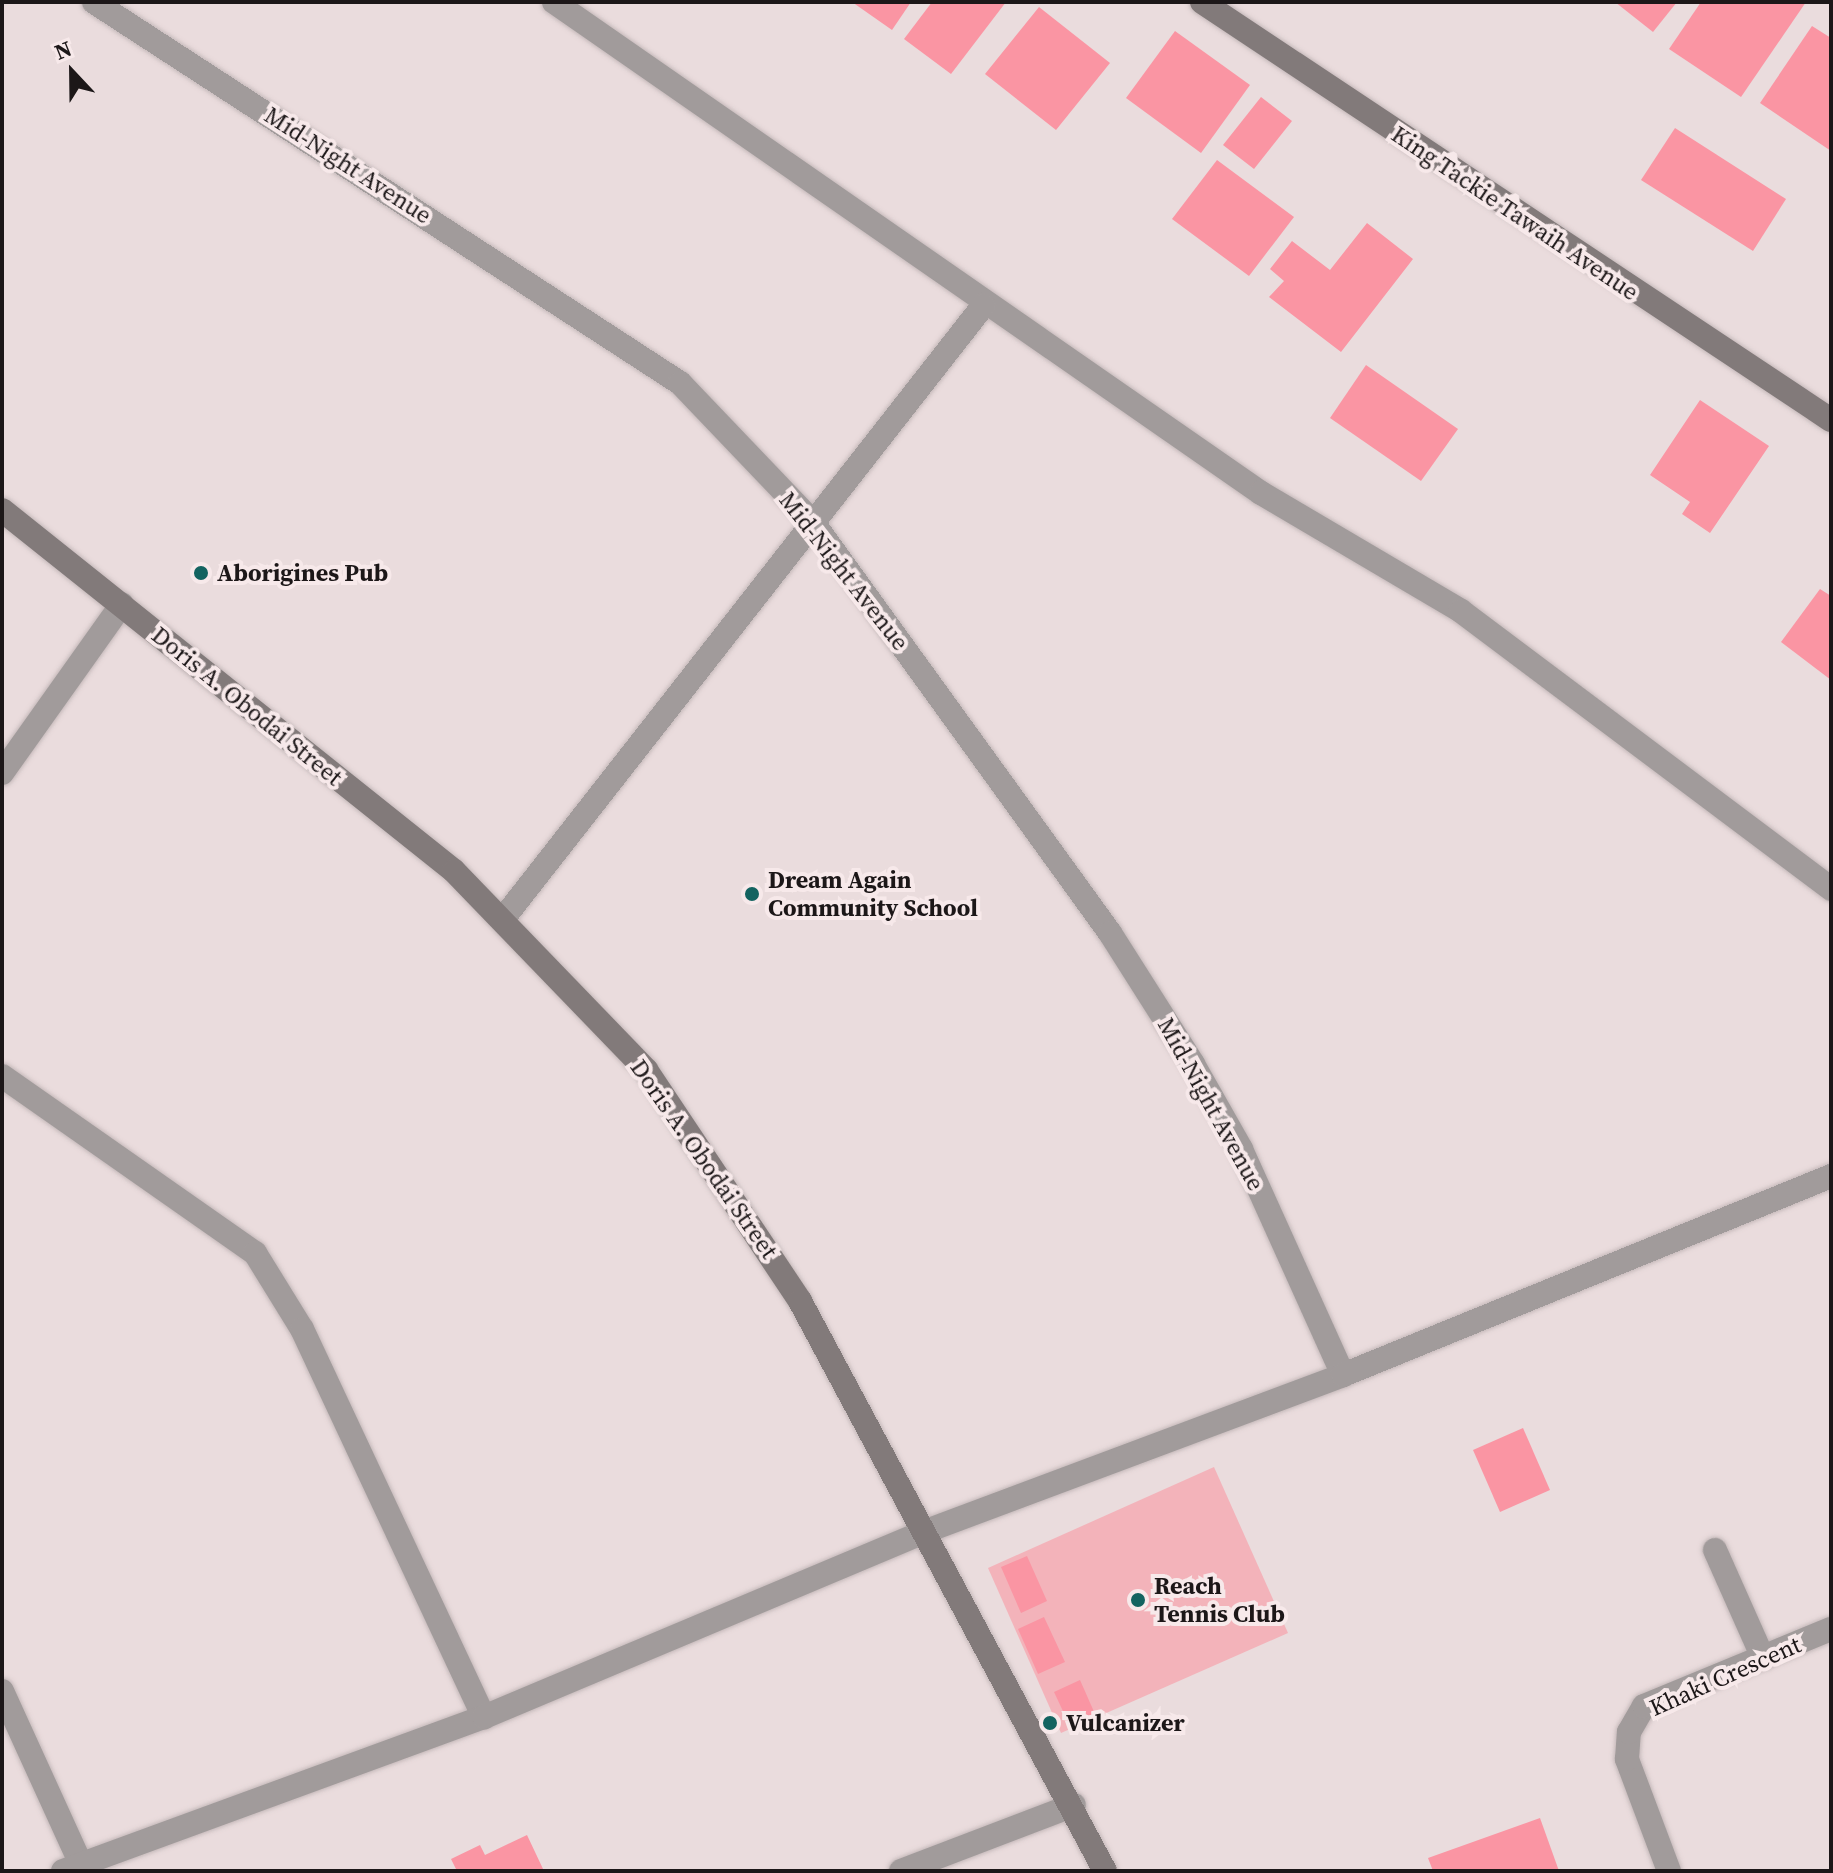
<!DOCTYPE html>
<html>
<head>
<meta charset="utf-8">
<style>
  body { margin:0 }
  #map { position:relative; width:1833px; height:1873px; overflow:hidden; background:#eadcdd; font-family:"Source Serif 4",serif }
  div>[style] { position:absolute }
  [style*='--x'] { left:calc(var(--x)*1px); top:calc(var(--y)*1px); width:calc(var(--w)*1px); rotate:calc(var(--a)*1deg) }
  .green>* { inset:0; background:#f3b3ba }
  .building>* { inset:0; background:#fa95a3 }
  .roads { filter:drop-shadow(0 0 2px #c5b9ba) drop-shadow(0 0 2px #c5b9ba) }
  .street>* { height:24px; margin:-12px; padding:0 12px; transform-origin:12px; border-radius:12px; background:#a19b9b }
  .secondary>* { height:24px; margin:-12px; padding:0 12px; transform-origin:12px; border-radius:12px; background:#827a7a }
  .dots>* { width:22px; height:22px; translate:-50% -50%; box-sizing:border-box; border:4px solid #f7e9ea; border-radius:50% }
  span { translate:-50% -50%; white-space:nowrap; text-align:center; line-height:1.15; -webkit-text-stroke:8px #f7e9ea; paint-order:stroke }
  .street-label { font-size:24px; color:#1c1718 }
  .poi-label { font-size:24px; color:#1c1718; font-weight:700 }
  .left { translate:0 -50%; text-align:left }
  .frame { position:absolute; inset:0; border:4px solid #1c1718; pointer-events:none }
  .north { position:absolute; left:32px; top:32px; width:80px; height:80px; -webkit-text-stroke:6px #f7e9ea; paint-order:stroke; rotate:338deg; font-size:22px; font-weight:700; line-height:32px; text-align:center; color:#1c1718 }
  .north::after { content:''; display:block; margin:auto; width:28px; height:36px; background:#1c1718; clip-path:polygon(50% 0,100% 100%,50% 72%,0 100%) }
</style>
</head>
<body>
<div id="map">
  <div class="green">
    <i style="clip-path:polygon(1214px 1467px,1288px 1633px,1061px 1733px,988px 1568px)"></i>
  </div>
  <div class="building">
    <i style="clip-path:polygon(852px 2px,911px 2px,892px 30px)"></i>
    <i style="clip-path:polygon(932px 2px,1006px 2px,951px 74px,904px 39px)"></i>
    <i style="clip-path:polygon(1615px 2px,1677px 2px,1653px 32px)"></i>
    <i style="clip-path:polygon(1701px 2px,1806px 2px,1741px 97px,1669px 49px)"></i>
    <i style="clip-path:polygon(1039px 7px,1110px 63px,1056px 130px,985px 74px)"></i>
    <i style="clip-path:polygon(1812px 26px,1831px 38px,1831px 151px,1760px 103px)"></i>
    <i style="clip-path:polygon(1175px 31px,1250px 85px,1201px 153px,1126px 98px)"></i>
    <i style="clip-path:polygon(1261px 97px,1292px 121px,1254px 169px,1223px 145px)"></i>
    <i style="clip-path:polygon(1675px 128px,1786px 199px,1753px 251px,1641px 180px)"></i>
    <i style="clip-path:polygon(1217px 160px,1294px 217px,1249px 276px,1172px 219px)"></i>
    <i style="clip-path:polygon(1367px 223px,1413px 259px,1341px 352px,1269px 297px,1284px 281px,1270px 269px,1292px 241px,1330px 270px)"></i>
    <i style="clip-path:polygon(1366px 365px,1458px 429px,1421px 481px,1330px 418px)"></i>
    <i style="clip-path:polygon(1700px 400px,1769px 446px,1710px 533px,1682px 514px,1690px 502px,1650px 475px)"></i>
    <i style="clip-path:polygon(1820px 589px,1831px 596px,1831px 680px,1781px 642px)"></i>
    <i style="clip-path:polygon(1523px 1428px,1550px 1490px,1500px 1512px,1473px 1450px)"></i>
    <i style="clip-path:polygon(1027px 1556px,1047px 1601px,1021px 1613px,1001px 1567px)"></i>
    <i style="clip-path:polygon(1044px 1617px,1065px 1662px,1038px 1674px,1018px 1629px)"></i>
    <i style="clip-path:polygon(1080px 1680px,1095px 1714px,1070px 1726px,1054px 1692px)"></i>
    <i style="clip-path:polygon(1540px 1818px,1559px 1871px,1433px 1871px,1428px 1858px)"></i>
    <i style="clip-path:polygon(527px 1835px,544px 1871px,457px 1871px,451px 1859px,480px 1845px,485px 1855px)"></i>
  </div>
  <div class="roads">
    <div class="street">
      <i style="--x:94;--y:2;--w:699;--a:33.03"></i>
      <i style="--x:680;--y:383;--w:191;--a:46.3"></i>
      <i style="--x:812;--y:521;--w:508;--a:54.12"></i>
      <i style="--x:1110;--y:933;--w:155;--a:57.6"></i>
      <i style="--x:1193;--y:1064;--w:98;--a:60.5"></i>
      <i style="--x:1241;--y:1149;--w:248;--a:65.7"></i>
      <i style="--x:554;--y:2;--w:861;--a:34.78"></i>
      <i style="--x:1261;--y:493;--w:232;--a:30.5"></i>
      <i style="--x:1461;--y:611;--w:463;--a:36.9"></i>
      <i style="--x:2;--y:773;--w:207;--a:-54.6"></i>
      <i style="--x:503;--y:919;--w:779;--a:-51.94"></i>
      <i style="--x:2;--y:1076;--w:309;--a:35"></i>
      <i style="--x:255;--y:1253;--w:89;--a:58.3"></i>
      <i style="--x:302;--y:1329;--w:429;--a:64.9"></i>
      <i style="--x:1715;--y:1550;--w:118;--a:66"></i>
      <i style="--x:2;--y:1691;--w:190;--a:65.5"></i>
      <i style="--x:63;--y:1871;--w:448;--a:-20.1"></i>
      <i style="--x:484;--y:1717;--w:483;--a:-22.8"></i>
      <i style="--x:929;--y:1530;--w:442;--a:-20.5"></i>
      <i style="--x:1343;--y:1375;--w:527;--a:-22.18"></i>
      <i style="--x:901;--y:1871;--w:185;--a:-20.9"></i>
      <i style="--x:1669;--y:1871;--w:120;--a:-110.6"></i>
      <i style="--x:1627;--y:1759;--w:27;--a:-86"></i>
      <i style="--x:1629;--y:1732;--w:30;--a:-60"></i>
      <i style="--x:1644;--y:1706;--w:202;--a:-22.4"></i>
    </div>
    <div class="secondary">
      <i style="--x:1202;--y:2;--w:755;--a:33.61"></i>
      <i style="--x:2;--y:510;--w:578;--a:38.61"></i>
      <i style="--x:454;--y:871;--w:277;--a:46"></i>
      <i style="--x:646;--y:1070;--w:278;--a:56.3"></i>
      <i style="--x:800;--y:1301;--w:646;--a:61.85"></i>
    </div>
  </div>
  <div class="dots">
    <i style="left:201px;top:573px;background:#136360"></i>
    <i style="left:752px;top:894px;background:#136360"></i>
    <i style="left:1138px;top:1600px;background:#136360"></i>
    <i style="left:1050px;top:1723px;background:#136360"></i>
  </div>
  <div class="street-label">
    <span style="left:348px;top:165px;rotate:33deg">Mid-Night Avenue</span>
    <span style="left:1515px;top:213px;rotate:34deg">King Tackie Tawaih Avenue</span>
    <span style="left:844px;top:571px;rotate:52deg">Mid-Night Avenue</span>
    <span style="left:247px;top:706px;rotate:39deg">Doris A. Obodai Street</span>
    <span style="left:1211px;top:1104px;rotate:61deg">Mid-Night Avenue</span>
    <span style="left:704px;top:1159px;rotate:55deg">Doris A. Obodai Street</span>
    <span style="left:1725px;top:1676px;rotate:-24deg">Khaki Crescent</span>
  </div>
  <div class="poi-label">
    <span class="left" style="left:217px;top:573px">Aborigines Pub</span>
    <span class="left" style="left:768px;top:894px">Dream Again<br>Community School</span>
    <span class="left" style="left:1154px;top:1600px">Reach<br>Tennis Club</span>
    <span class="left" style="left:1066px;top:1723px">Vulcanizer</span>
  </div>
  <div class="frame"></div>
  <div class="north">N</div>
</div>
</body>
</html>
